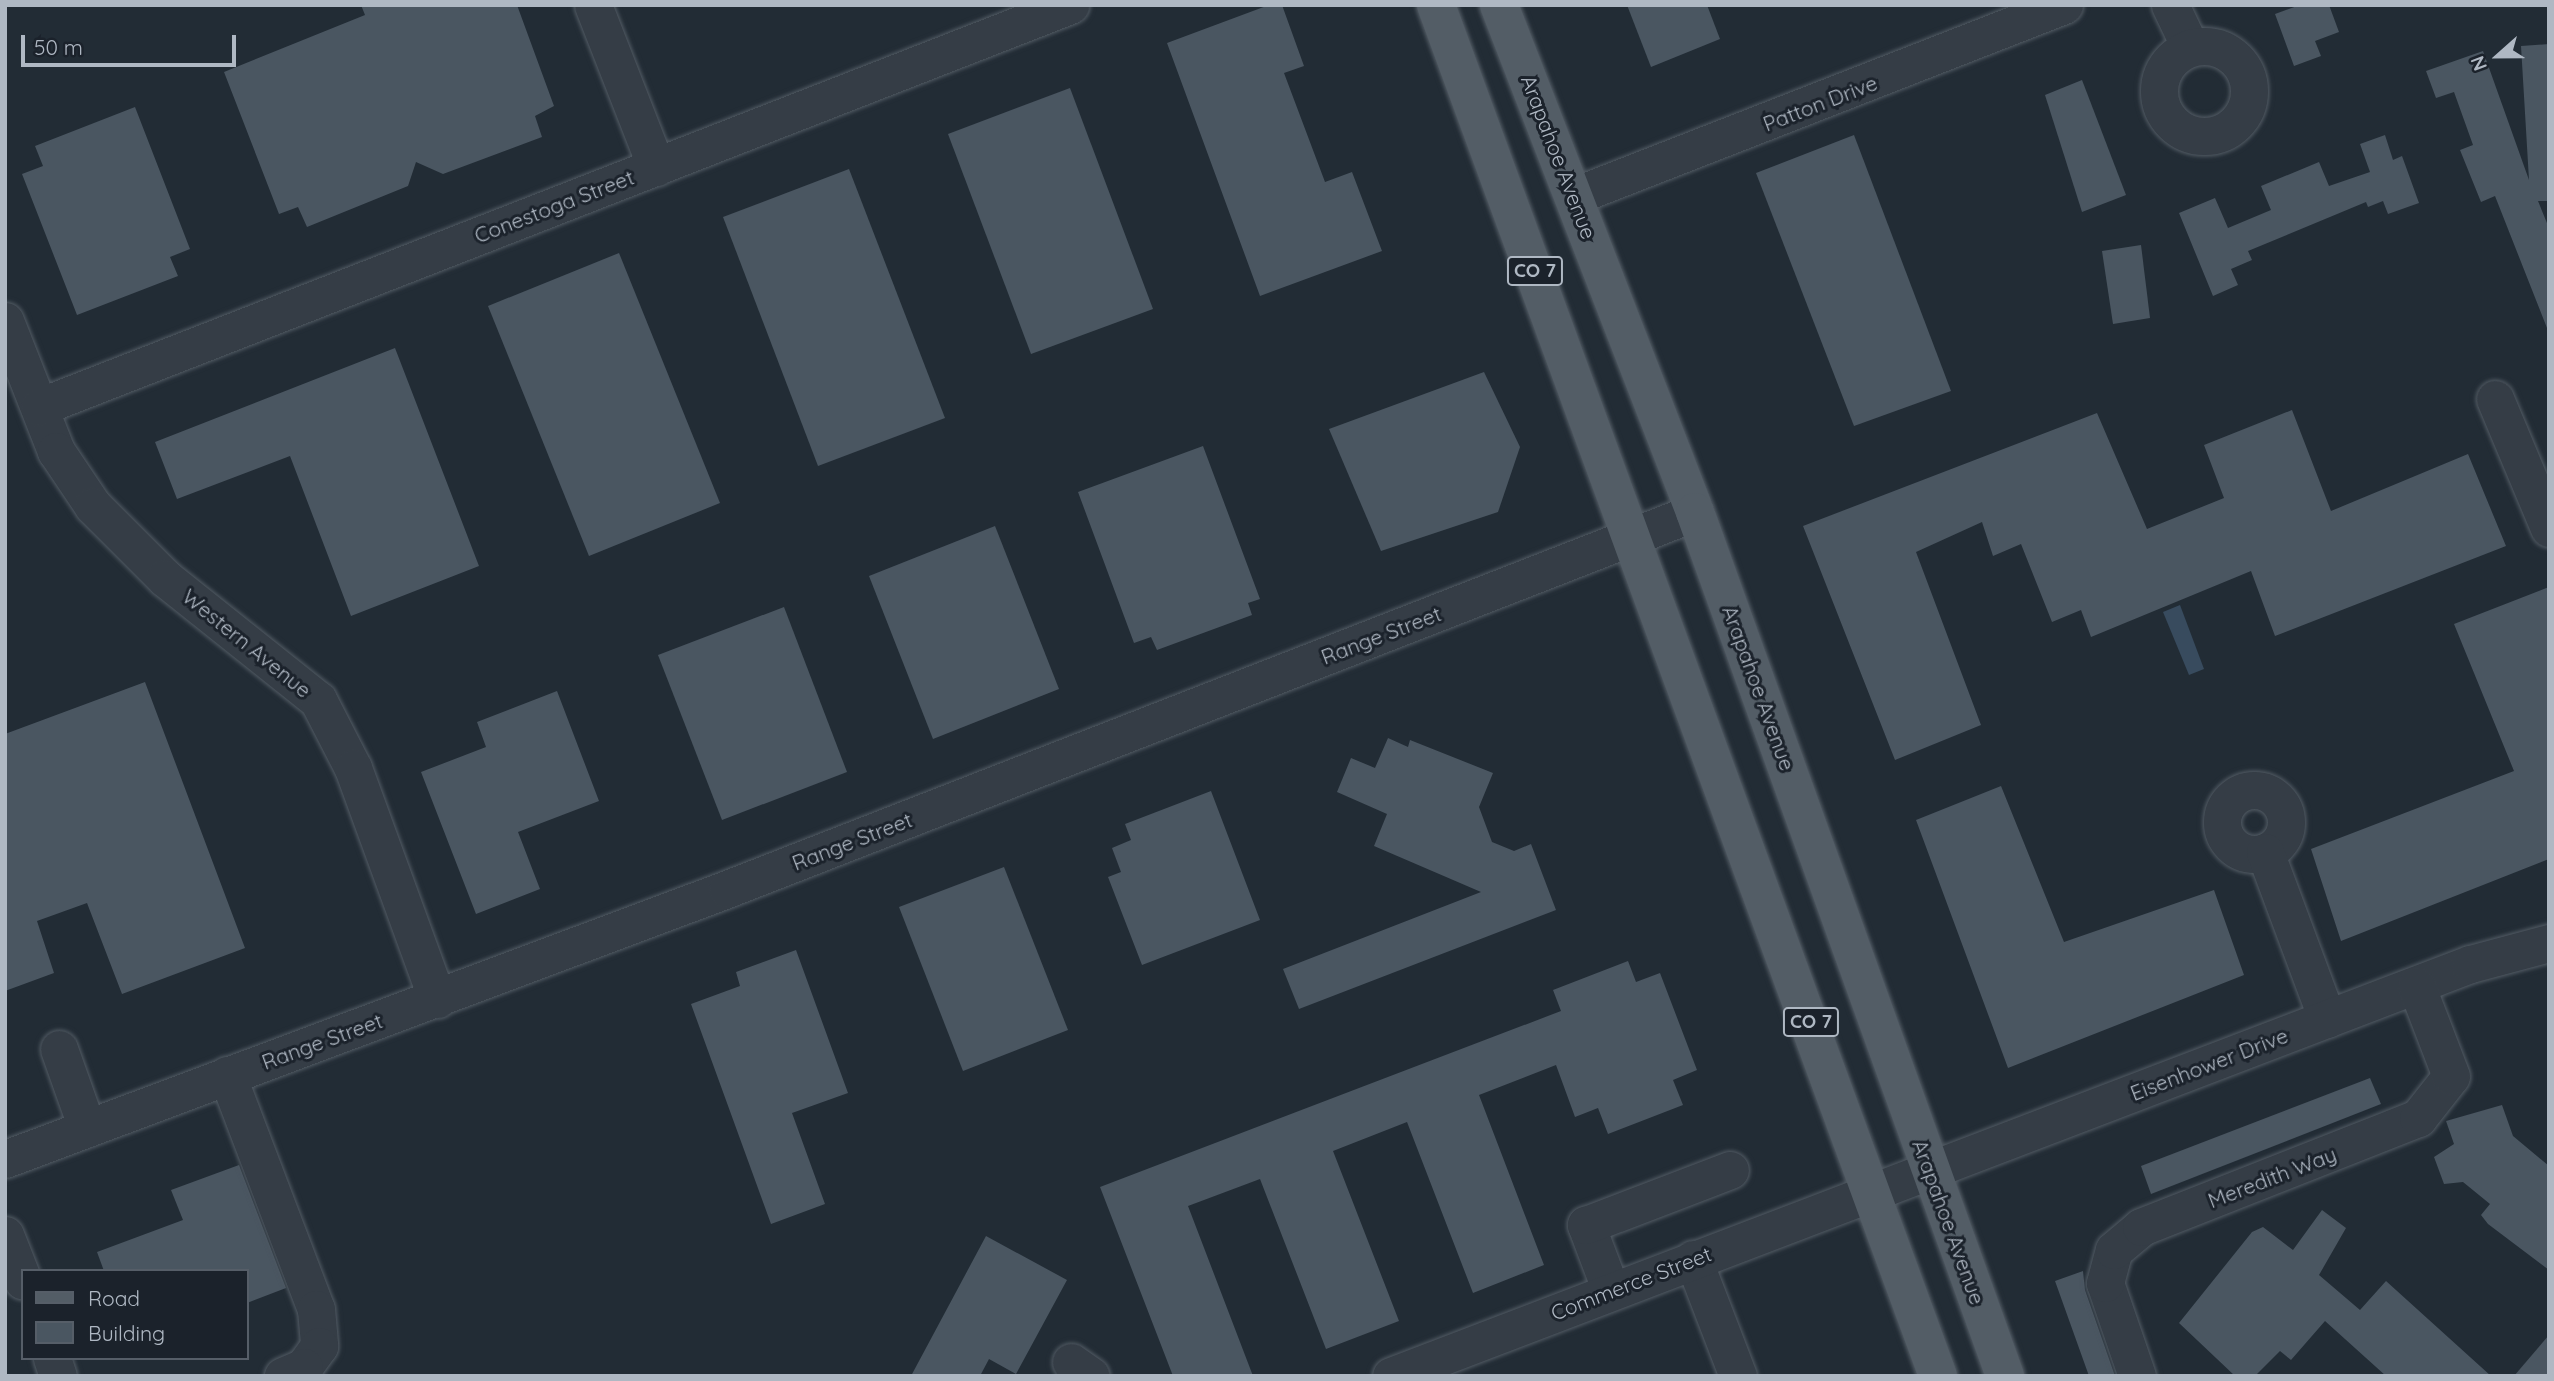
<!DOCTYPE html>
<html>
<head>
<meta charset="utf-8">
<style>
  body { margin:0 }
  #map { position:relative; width:2554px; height:1381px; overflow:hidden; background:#222c35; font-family:Quicksand,sans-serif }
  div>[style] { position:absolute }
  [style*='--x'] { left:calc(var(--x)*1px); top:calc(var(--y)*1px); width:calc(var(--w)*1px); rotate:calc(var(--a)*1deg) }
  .water>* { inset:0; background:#384b5e }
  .building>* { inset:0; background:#4a5661 }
  .roads { filter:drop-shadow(0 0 2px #525b64) drop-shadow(0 0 2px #525b64) }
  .minor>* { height:37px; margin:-18.5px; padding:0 18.5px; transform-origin:18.5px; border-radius:18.5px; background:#353d46 }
  .minor>.ring { margin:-18.5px; padding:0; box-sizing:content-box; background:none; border:37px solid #353d46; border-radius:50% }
  .major>* { height:38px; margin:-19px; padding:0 19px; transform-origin:19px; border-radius:19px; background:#535d66 }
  span { translate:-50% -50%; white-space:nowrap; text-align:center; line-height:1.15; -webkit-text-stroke:6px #1b222b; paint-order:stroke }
  .shield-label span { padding:2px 5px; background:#1b222b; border:2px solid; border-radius:5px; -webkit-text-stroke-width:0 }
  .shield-label { font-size:19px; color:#afb8c3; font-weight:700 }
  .street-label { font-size:21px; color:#afb8c3 }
  .frame { position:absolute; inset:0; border:7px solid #afb8c3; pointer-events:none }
  .legend { position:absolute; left:21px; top:1269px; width:228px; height:91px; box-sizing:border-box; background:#1b222b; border:2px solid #565e68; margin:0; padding:9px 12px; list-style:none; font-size:21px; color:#afb8c3 }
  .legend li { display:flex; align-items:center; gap:14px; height:35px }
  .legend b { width:35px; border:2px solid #565e68 }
  .north { position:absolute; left:2463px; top:21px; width:70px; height:70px; -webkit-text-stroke:5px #1b222b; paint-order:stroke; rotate:249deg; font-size:19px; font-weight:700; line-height:28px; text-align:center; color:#afb8c3 }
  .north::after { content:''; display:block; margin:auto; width:24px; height:32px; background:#afb8c3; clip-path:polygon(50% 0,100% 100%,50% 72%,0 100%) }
  .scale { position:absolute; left:21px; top:35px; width:215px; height:32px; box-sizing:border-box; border:4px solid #afb8c3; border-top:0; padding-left:9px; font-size:21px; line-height:24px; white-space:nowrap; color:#afb8c3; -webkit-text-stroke:5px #1b222b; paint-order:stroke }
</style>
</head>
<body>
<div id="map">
  <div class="water">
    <i style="clip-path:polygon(2180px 605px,2204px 669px,2189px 675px,2163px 612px)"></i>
  </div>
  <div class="building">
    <i style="clip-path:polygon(361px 5px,517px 5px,554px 106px,535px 116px,542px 137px,443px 174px,416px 162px,408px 186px,307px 227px,298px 207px,279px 214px,224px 72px,365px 15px)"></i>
    <i style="clip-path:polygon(1269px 5px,1282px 5px,1304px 66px,1284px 73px,1325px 182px,1352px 172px,1382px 251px,1260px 296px,1167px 43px)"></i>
    <i style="clip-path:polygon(1627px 5px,1707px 5px,1720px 39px,1651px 67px)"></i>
    <i style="clip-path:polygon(2300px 5px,2329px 5px,2339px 32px,2315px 41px,2321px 56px,2294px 66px,2275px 14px)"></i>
    <i style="clip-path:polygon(2549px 44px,2549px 201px,2538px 201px,2549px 228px,2547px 328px,2495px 196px,2481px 202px,2460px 150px,2473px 145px,2454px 92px,2436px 98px,2426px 71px,2483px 51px,2529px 180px,2521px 46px)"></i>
    <i style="clip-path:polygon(2082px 80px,2126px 195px,2082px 212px,2045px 95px)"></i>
    <i style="clip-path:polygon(1070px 88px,1153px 309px,1031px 354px,948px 134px)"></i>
    <i style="clip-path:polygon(135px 107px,190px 249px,170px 257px,178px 276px,77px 315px,22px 174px,43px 166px,35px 146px)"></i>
    <i style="clip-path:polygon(1854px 135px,1951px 391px,1854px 426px,1756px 173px)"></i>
    <i style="clip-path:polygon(2385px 135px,2393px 160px,2402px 156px,2419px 203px,2388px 214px,2383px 201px,2368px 207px,2366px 202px,2248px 251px,2252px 260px,2231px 269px,2238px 285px,2213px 296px,2179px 213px,2215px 198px,2228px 228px,2271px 210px,2261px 186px,2319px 162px,2329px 186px,2370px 172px,2360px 144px)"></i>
    <i style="clip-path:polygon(849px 169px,945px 418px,818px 466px,723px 217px)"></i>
    <i style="clip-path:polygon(2141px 245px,2150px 318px,2113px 324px,2102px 251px)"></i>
    <i style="clip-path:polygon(619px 253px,720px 503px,589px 556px,488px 306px)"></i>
    <i style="clip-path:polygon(395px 348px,479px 566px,351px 616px,290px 456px,177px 499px,155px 442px)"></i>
    <i style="clip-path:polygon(1484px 372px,1520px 447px,1498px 512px,1381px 551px,1329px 429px)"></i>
    <i style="clip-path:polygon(2292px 410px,2331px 511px,2468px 454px,2506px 546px,2275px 636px,2251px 571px,2091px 637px,2081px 610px,2052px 622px,2021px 544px,1993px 556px,1982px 522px,1916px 552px,1981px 725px,1895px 760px,1803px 526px,2097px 413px,2147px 529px,2224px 498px,2204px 445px)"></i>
    <i style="clip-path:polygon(1203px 446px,1260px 599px,1248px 603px,1252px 615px,1157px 650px,1151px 637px,1134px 643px,1078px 492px)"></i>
    <i style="clip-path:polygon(995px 526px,1059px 689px,933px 739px,869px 576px)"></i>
    <i style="clip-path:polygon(2549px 587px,2549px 859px,2341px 941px,2311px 849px,2514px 771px,2454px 624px)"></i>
    <i style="clip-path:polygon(784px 607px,847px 772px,722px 820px,658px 655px)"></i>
    <i style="clip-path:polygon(145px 682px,245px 948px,122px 994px,87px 903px,37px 921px,54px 973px,5px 991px,5px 734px)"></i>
    <i style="clip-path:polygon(557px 691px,599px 801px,518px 832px,540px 889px,476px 914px,421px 772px,486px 747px,477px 722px)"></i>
    <i style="clip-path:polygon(1388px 738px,1408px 747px,1410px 740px,1493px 773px,1479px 807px,1492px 842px,1514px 851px,1531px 844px,1556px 910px,1299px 1009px,1283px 969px,1481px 892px,1374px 846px,1387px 814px,1337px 792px,1351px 758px,1375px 768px)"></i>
    <i style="clip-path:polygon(2001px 786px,2064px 942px,2214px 890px,2244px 975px,2008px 1068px,1916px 820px)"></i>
    <i style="clip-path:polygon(1211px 791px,1260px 920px,1142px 965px,1108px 877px,1121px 872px,1112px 848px,1131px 840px,1125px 824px)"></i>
    <i style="clip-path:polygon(1004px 867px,1068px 1030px,963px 1071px,899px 907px)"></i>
    <i style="clip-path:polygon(796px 950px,848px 1093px,792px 1113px,825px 1204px,771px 1224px,691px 1004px,740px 986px,736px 972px)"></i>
    <i style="clip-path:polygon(1628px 961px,1636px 982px,1660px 973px,1697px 1070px,1673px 1080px,1683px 1105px,1608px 1134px,1598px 1108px,1575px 1117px,1556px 1065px,1479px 1095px,1544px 1265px,1473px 1293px,1407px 1122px,1333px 1151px,1399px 1321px,1326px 1349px,1260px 1179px,1188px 1206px,1253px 1376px,1173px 1376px,1100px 1187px,1561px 1011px,1553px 990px)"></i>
    <i style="clip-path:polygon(2370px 1078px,2381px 1104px,2151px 1194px,2141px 1166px)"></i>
    <i style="clip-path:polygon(2502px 1105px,2513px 1136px,2549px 1166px,2549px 1270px,2488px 1224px,2481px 1215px,2490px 1204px,2463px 1182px,2444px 1184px,2434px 1157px,2454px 1144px,2446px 1121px)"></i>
    <i style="clip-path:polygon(239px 1165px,286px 1288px,247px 1303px,247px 1271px,104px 1271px,97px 1252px,183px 1220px,171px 1190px)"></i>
    <i style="clip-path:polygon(2322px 1210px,2346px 1228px,2319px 1275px,2360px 1310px,2386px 1281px,2491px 1376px,2386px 1376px,2325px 1321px,2291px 1360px,2280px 1351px,2255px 1376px,2235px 1376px,2179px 1323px,2252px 1232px,2263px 1227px,2293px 1250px)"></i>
    <i style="clip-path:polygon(986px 1236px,1067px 1280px,1016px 1374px,989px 1359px,980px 1376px,911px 1376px)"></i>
    <i style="clip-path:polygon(2083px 1271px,2085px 1290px,2115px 1376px,2089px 1376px,2055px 1281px)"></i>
    <i style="clip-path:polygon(2549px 1335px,2549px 1376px,2514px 1376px)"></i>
  </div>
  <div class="roads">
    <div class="minor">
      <i style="--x:593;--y:5;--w:174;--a:68.7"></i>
      <i style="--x:2170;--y:5;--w:47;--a:64.5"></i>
      <i class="ring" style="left:2159px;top:46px;width:53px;height:53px"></i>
      <i style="--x:1574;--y:196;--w:526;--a:-21.3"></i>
      <i style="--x:5;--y:321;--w:140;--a:68.6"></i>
      <i style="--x:56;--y:451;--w:66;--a:56.1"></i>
      <i style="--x:93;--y:506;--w:102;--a:45"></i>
      <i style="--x:165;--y:578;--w:196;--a:38.6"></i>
      <i style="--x:318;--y:700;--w:76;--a:62.8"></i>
      <i style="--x:353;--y:768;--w:246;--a:70"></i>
      <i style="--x:2495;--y:399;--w:140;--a:67.3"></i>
      <i style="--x:39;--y:407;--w:1107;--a:-21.3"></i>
      <i class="ring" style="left:2222px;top:790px;width:27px;height:27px"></i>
      <i style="--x:2265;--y:852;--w:178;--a:69.6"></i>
      <i style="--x:59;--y:1049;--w:84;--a:70.5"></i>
      <i style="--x:227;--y:1075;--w:250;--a:69.2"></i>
      <i style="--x:316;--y:1309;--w:37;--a:85"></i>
      <i style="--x:319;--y:1346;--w:26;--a:126"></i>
      <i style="--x:304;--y:1367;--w:23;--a:157"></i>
      <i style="--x:5;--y:1159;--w:771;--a:-20.5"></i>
      <i style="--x:727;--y:889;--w:1039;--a:-21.28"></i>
      <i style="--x:5;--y:1235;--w:49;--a:68.6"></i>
      <i style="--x:1693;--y:1259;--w:125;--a:69"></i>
      <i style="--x:1611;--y:1291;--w:71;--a:-110.7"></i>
      <i style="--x:1586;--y:1225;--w:154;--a:-20.9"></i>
      <i style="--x:52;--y:1358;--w:19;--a:72"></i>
      <i style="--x:1071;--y:1362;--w:24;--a:35"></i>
      <i style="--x:1391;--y:1376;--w:1155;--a:-20.9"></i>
      <i style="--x:2470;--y:964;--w:82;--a:-14.9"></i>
      <i style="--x:2137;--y:1376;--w:98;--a:-109"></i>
      <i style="--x:2105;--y:1283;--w:34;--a:-75"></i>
      <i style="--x:2114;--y:1250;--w:35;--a:-40"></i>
      <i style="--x:2141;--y:1227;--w:298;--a:-21.5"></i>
      <i style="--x:2418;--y:1118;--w:53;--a:-51.8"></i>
      <i style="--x:2451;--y:1076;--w:97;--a:-111"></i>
    </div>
    <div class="major">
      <i style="--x:1436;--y:5;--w:1460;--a:69.89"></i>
      <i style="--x:1499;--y:5;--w:544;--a:68.86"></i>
      <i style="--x:1695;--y:512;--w:918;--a:70.26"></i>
    </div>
  </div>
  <div class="shield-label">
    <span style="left:1535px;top:271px">CO 7</span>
    <span style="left:1811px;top:1022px">CO 7</span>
  </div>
  <div class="street-label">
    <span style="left:1820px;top:103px;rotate:-21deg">Patton Drive</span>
    <span style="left:1559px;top:157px;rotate:69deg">Arapahoe Avenue</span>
    <span style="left:554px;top:206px;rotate:-21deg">Conestoga Street</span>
    <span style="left:1381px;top:635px;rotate:-21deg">Range Street</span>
    <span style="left:247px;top:643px;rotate:39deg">Western Avenue</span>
    <span style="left:1759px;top:688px;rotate:70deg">Arapahoe Avenue</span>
    <span style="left:852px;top:841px;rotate:-21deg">Range Street</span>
    <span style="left:322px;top:1041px;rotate:-20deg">Range Street</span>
    <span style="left:2209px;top:1064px;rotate:-21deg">Eisenhower Drive</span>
    <span style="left:2272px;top:1177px;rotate:-21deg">Meredith Way</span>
    <span style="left:1949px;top:1222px;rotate:70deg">Arapahoe Avenue</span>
    <span style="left:1631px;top:1283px;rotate:-21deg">Commerce Street</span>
  </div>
  <div class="frame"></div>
  <ul class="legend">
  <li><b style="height:9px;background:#535d66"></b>Road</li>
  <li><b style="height:19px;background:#4a5661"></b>Building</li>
  </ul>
  <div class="north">N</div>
  <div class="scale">50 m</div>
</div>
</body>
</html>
